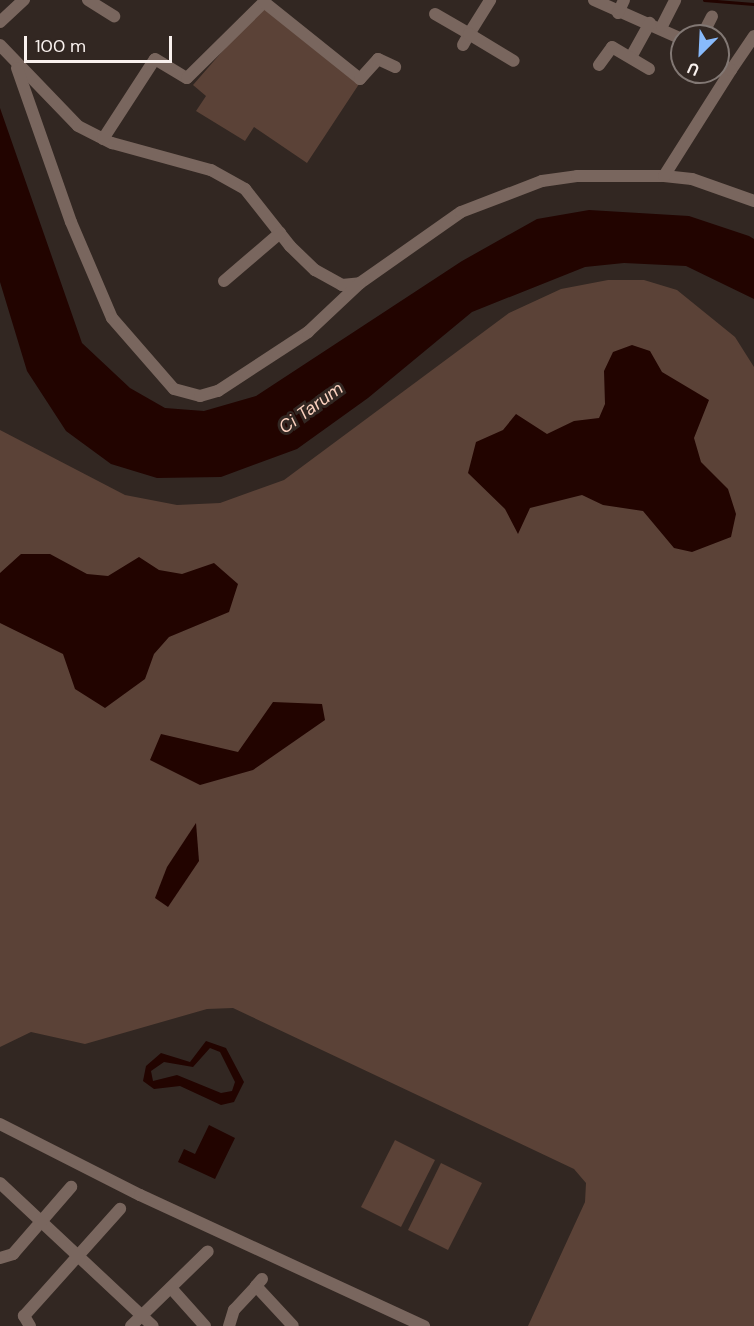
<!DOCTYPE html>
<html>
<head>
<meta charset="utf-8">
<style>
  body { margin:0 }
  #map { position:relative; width:754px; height:1326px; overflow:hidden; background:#322722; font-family:"DM Sans",sans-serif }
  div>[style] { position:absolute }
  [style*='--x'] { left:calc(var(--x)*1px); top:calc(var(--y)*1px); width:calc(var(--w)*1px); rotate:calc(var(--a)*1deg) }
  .green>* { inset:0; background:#5b4237 }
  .water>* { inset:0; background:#220400 }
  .stream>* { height:3px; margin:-1.5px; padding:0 1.5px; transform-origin:1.5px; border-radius:1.5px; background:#220400 }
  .minor>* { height:12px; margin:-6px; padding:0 6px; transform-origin:6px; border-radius:6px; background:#79665e }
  span { translate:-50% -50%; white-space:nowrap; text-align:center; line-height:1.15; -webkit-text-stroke:6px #322722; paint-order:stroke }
  .water-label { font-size:18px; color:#fad0be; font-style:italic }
  .north { position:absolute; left:670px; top:24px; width:60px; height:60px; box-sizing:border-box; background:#322722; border:2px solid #827874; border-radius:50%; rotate:204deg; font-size:16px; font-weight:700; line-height:24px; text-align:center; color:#f9f1ee }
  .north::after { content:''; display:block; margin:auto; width:21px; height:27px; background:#88bafc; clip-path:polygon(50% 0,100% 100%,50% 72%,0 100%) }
  .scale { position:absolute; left:24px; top:36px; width:148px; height:27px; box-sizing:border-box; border:3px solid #f9f1ee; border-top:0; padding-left:8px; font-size:18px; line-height:21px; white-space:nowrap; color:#f9f1ee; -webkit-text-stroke:4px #322722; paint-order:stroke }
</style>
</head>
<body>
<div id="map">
  <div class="green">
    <i style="clip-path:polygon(262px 6px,363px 78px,307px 163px,254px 127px,245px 141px,196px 111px,206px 96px,193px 85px)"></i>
    <i style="clip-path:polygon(608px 280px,644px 280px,677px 290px,735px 337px,754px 367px,754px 1326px,528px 1326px,585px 1202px,586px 1183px,574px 1169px,233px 1008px,207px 1009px,85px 1044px,31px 1032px,0 1047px,0 430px,125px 495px,177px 505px,220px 503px,284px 480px,509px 313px,561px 289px)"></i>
    <i style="clip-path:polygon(395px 1140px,435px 1160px,401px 1227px,361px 1207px)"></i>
    <i style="clip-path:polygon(441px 1163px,482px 1183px,448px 1250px,408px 1230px)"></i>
  </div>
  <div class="water">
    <i style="clip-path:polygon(0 108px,82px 343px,130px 388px,165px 408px,204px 411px,256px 396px,462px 261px,537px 219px,589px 210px,689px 216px,749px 236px,754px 239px,754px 299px,686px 266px,624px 263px,585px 267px,472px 312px,368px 398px,297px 449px,221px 477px,157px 478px,111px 464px,66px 431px,27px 371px,0 282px)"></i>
    <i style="clip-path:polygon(632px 345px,650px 351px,662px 372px,709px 400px,694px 438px,701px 462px,728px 489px,736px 514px,731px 537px,692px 552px,674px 548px,643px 511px,603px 505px,582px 495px,530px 508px,518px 534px,505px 509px,468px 473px,476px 442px,503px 430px,516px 414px,547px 434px,574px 421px,599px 418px,605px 404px,604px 371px,613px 352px)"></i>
    <i style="clip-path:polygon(21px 554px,50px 554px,87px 574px,108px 576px,139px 557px,159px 570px,182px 574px,214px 563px,238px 584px,229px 612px,169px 637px,154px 654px,145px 679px,105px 708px,75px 689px,63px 654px,0 623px,0 573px)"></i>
    <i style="clip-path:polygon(273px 702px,322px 704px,325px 720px,253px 770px,200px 785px,150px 760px,161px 734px,238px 752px)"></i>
    <i style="clip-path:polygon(196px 823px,199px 861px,168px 907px,155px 898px,167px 867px)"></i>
    <i style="clip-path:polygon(evenodd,206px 1041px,226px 1048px,244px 1082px,234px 1102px,221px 1105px,180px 1086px,154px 1089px,143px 1081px,146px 1066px,161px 1053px,190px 1062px,206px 1041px,210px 1048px,220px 1052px,235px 1082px,232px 1091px,221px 1093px,177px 1075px,153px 1081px,151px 1071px,164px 1062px,193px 1067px,210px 1048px)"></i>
    <i style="clip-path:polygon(209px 1125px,235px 1138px,215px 1179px,178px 1162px,184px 1149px,195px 1154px)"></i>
  </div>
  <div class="stream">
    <i style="--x:704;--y:0;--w:50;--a:4.6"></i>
  </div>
  <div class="minor">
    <i style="--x:88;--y:0;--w:31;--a:32"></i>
    <i style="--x:594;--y:0;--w:96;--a:23.9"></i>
    <i style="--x:618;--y:13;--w:14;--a:-65"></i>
    <i style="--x:435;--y:14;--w:39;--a:30"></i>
    <i style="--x:469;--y:34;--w:40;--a:-58"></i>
    <i style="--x:0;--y:22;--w:33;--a:-43"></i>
    <i style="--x:662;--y:26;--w:29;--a:-63"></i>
    <i style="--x:702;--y:36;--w:22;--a:-63"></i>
    <i style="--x:0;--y:45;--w:112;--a:46.1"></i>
    <i style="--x:78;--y:126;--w:38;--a:27"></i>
    <i style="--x:112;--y:143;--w:103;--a:15.3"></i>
    <i style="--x:211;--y:170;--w:39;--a:29"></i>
    <i style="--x:245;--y:189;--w:73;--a:51.7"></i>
    <i style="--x:290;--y:246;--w:35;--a:44"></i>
    <i style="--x:315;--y:270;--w:31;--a:29"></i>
    <i style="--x:342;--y:285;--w:18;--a:-6"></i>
    <i style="--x:360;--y:283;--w:123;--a:-35.1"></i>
    <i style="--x:461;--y:212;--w:87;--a:-20.9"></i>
    <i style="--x:542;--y:181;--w:35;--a:-8"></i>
    <i style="--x:577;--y:176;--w:87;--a:0"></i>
    <i style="--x:664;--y:176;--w:28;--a:6"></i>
    <i style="--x:692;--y:179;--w:66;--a:19.5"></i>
    <i style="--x:463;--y:45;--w:13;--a:-61"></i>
    <i style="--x:469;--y:34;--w:52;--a:31"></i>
    <i style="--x:631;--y:57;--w:39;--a:-61"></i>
    <i style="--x:599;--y:65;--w:22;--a:-54"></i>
    <i style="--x:612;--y:47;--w:43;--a:30.7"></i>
    <i style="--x:17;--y:68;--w:163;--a:70.7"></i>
    <i style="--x:71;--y:222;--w:104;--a:66.9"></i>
    <i style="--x:112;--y:318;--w:94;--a:48.9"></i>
    <i style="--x:174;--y:389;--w:27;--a:15"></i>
    <i style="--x:200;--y:396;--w:19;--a:-16"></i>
    <i style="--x:218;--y:391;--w:108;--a:-33.2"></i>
    <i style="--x:308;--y:332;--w:71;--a:-43.3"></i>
    <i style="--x:731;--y:70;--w:41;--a:-55.9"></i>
    <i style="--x:103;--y:139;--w:95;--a:-57"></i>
    <i style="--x:155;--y:59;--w:37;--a:31"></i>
    <i style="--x:187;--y:78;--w:108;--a:-44.6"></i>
    <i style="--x:264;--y:2;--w:123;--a:38.7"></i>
    <i style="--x:360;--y:79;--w:27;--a:-48"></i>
    <i style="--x:378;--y:59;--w:19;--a:25"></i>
    <i style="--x:664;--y:176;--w:125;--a:-57.7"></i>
    <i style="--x:731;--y:70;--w:15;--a:-148"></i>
    <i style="--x:224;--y:281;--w:74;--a:-40.6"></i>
    <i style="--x:0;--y:1124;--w:157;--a:26.9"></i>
    <i style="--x:140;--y:1195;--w:313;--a:24.8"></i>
    <i style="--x:0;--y:1183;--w:209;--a:43.1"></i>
    <i style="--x:0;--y:1258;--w:14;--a:-17"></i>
    <i style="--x:13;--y:1254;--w:89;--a:-49.1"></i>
    <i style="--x:262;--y:1279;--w:9;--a:131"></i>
    <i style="--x:256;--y:1286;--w:54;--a:47.2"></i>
    <i style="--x:171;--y:1288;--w:51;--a:48.2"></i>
    <i style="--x:30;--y:1326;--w:12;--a:-121"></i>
    <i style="--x:24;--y:1316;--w:144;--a:-48.1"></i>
    <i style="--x:131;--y:1326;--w:107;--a:-44.2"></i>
    <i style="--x:229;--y:1326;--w:17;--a:-73"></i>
    <i style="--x:234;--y:1310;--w:33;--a:-47"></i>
  </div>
  <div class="water-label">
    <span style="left:311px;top:408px;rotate:-36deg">Ci Tarum</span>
  </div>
  <div class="north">U</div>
  <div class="scale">100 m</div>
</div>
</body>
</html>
